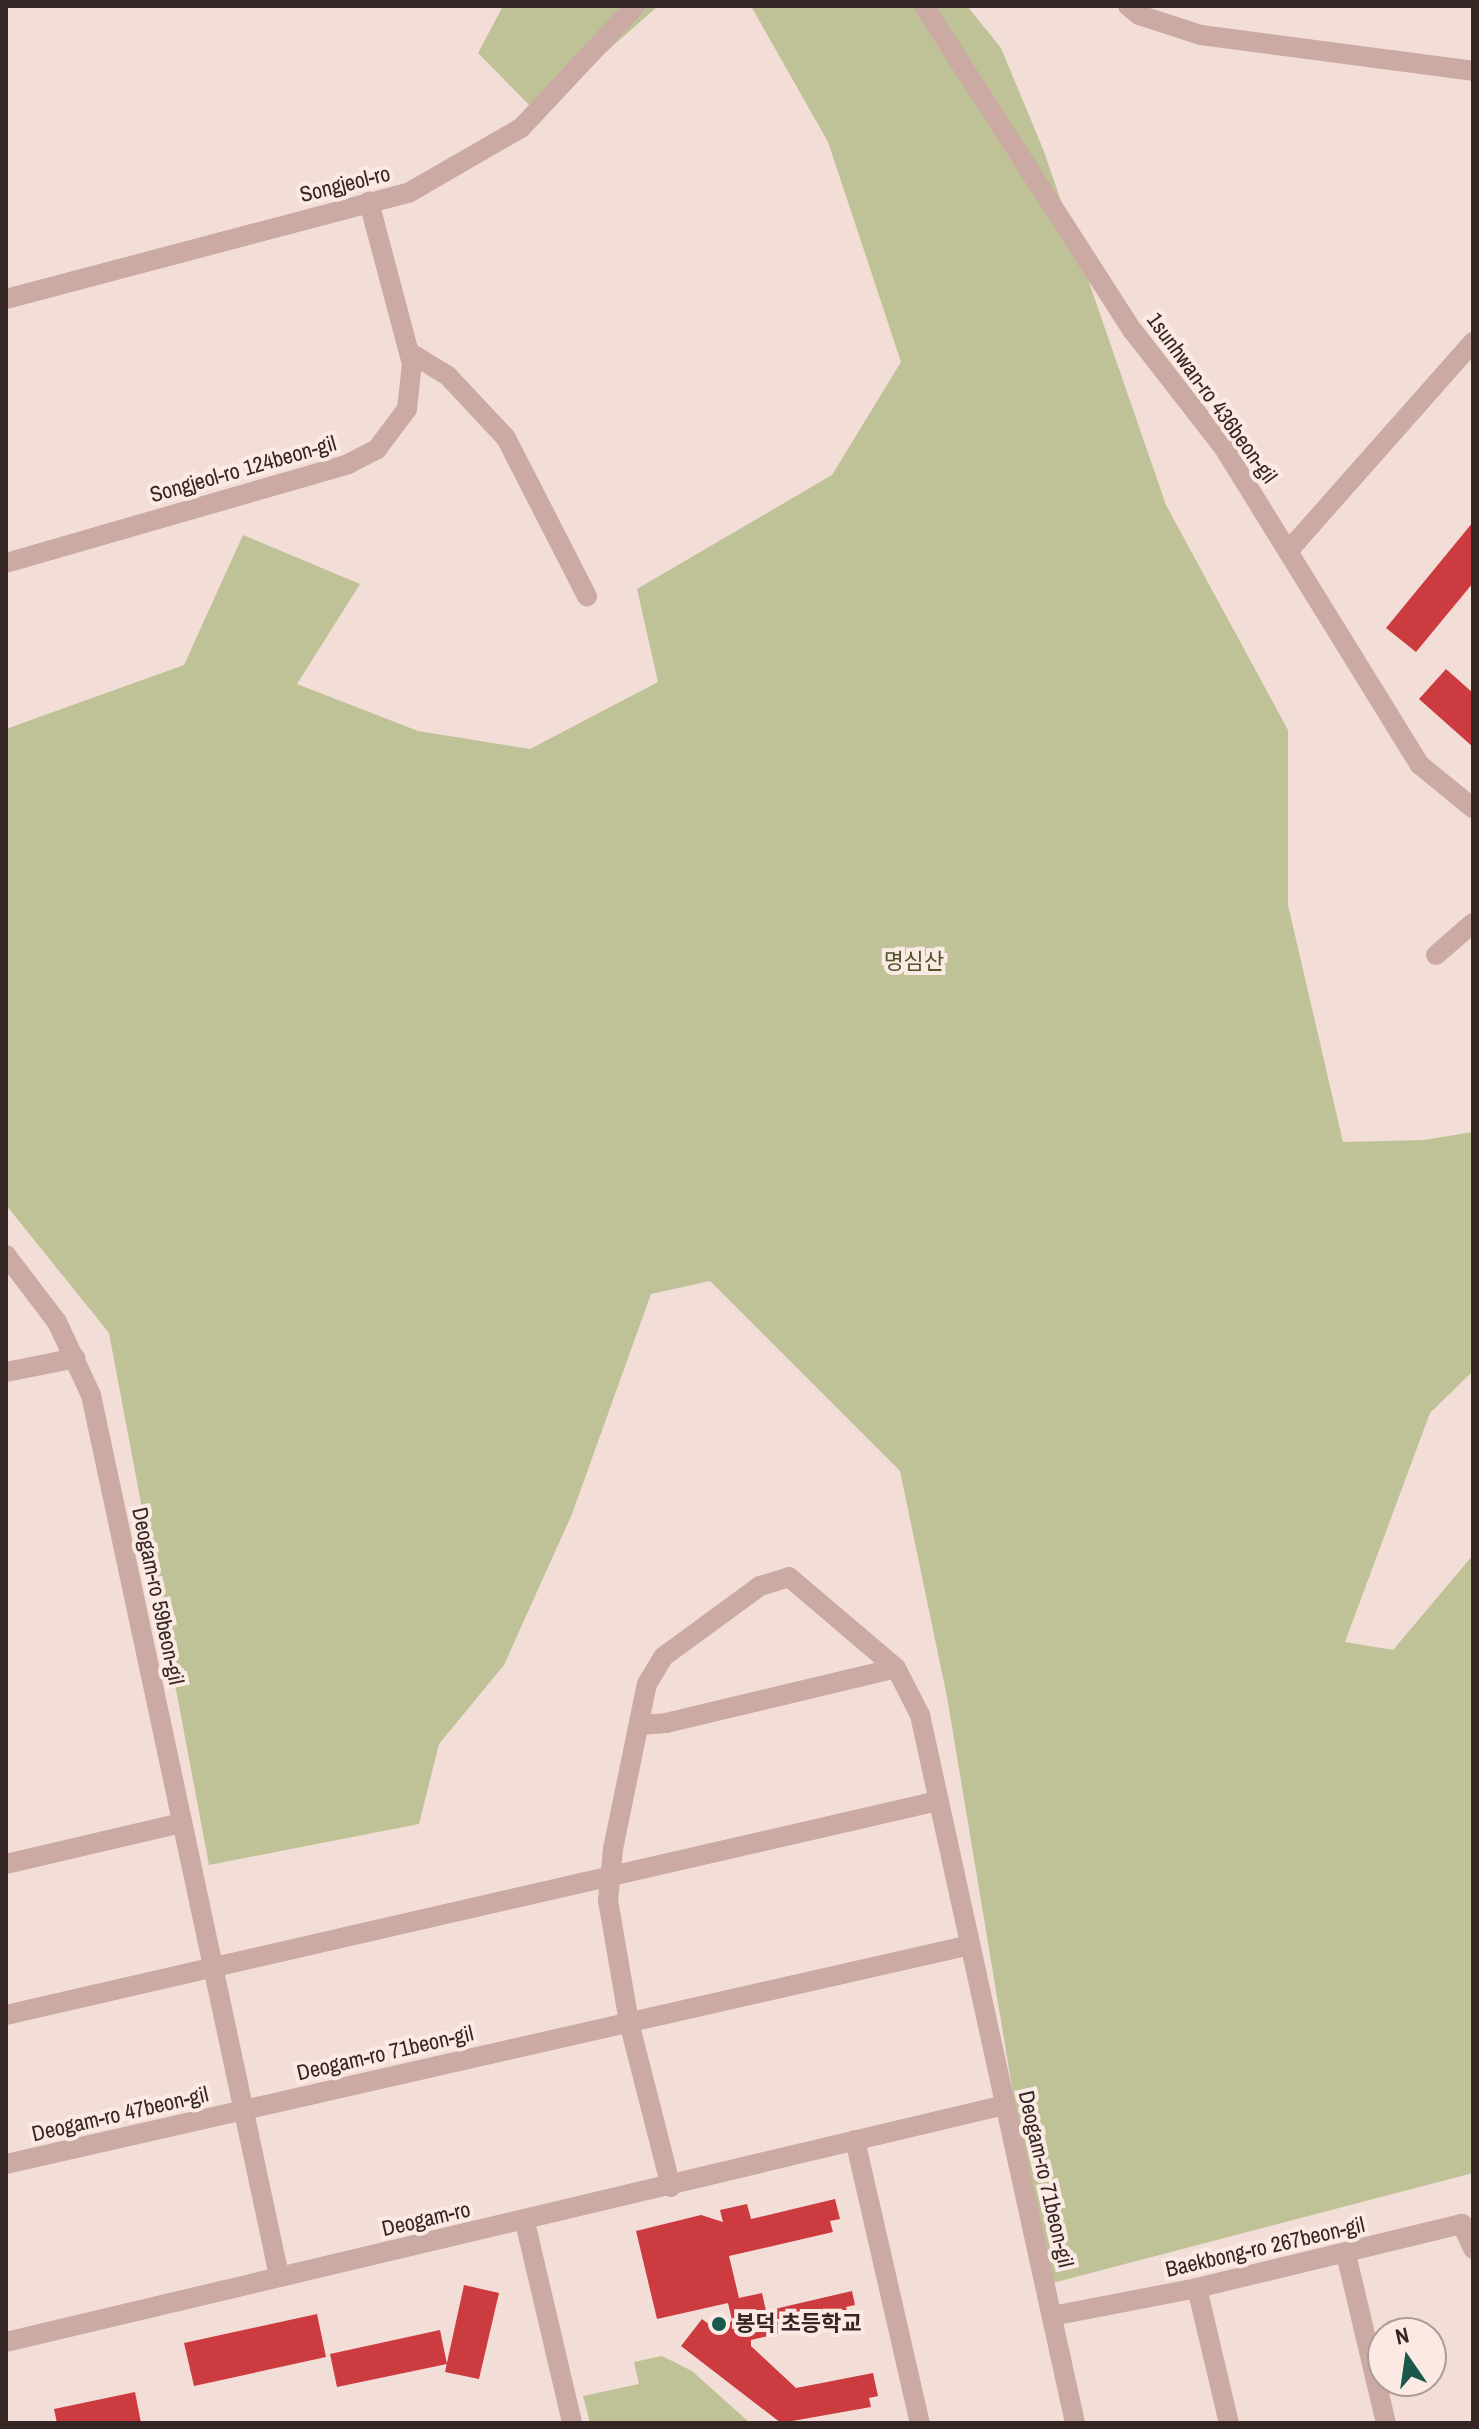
<!DOCTYPE html>
<html>
<head>
<meta charset="utf-8">
<style>
  body { margin:0 }
  #map { position:relative; width:1479px; height:2429px; overflow:hidden; background:#f2ded7; font-family:"Archivo Narrow","Noto Sans KR",sans-serif }
  div>[style] { position:absolute }
  [style*='--x'] { left:calc(var(--x)*1px); top:calc(var(--y)*1px); width:calc(var(--w)*1px); rotate:calc(var(--a)*1deg) }
  .green>* { inset:0; background:#bfc297 }
  .building>* { inset:0; background:#cc3b3f }
  .minor>* { height:20px; margin:-10px; padding:0 10px; transform-origin:10px; border-radius:10px; background:#caaaa3 }
  .tertiary>* { height:20px; margin:-10px; padding:0 10px; transform-origin:10px; border-radius:10px; background:#caaaa3 }
  .dots>* { width:22px; height:22px; translate:-50% -50%; box-sizing:border-box; border:4px solid #faeae3; border-radius:50% }
  span { translate:-50% -50%; white-space:nowrap; text-align:center; line-height:1.15; -webkit-text-stroke:8px #faeae3; paint-order:stroke }
  .street-label { font-size:22px; color:#352625 }
  .park-label { font-size:22px; color:#505428 }
  .poi-label { font-size:22px; color:#352625; font-weight:700 }
  .left { translate:0 -50%; text-align:left }
  .frame { position:absolute; inset:0; border:8px solid #352625; pointer-events:none }
  .north { position:absolute; left:1367px; top:2317px; width:80px; height:80px; box-sizing:border-box; background:#faeae3; border:2px solid #ab9c97; border-radius:50%; rotate:347deg; font-size:22px; font-weight:700; line-height:32px; text-align:center; color:#352625 }
  .north::after { content:''; display:block; margin:auto; width:28px; height:36px; background:#19584b; clip-path:polygon(50% 0,100% 100%,50% 72%,0 100%) }
</style>
</head>
<body>
<div id="map">
  <div class="green">
    <i style="clip-path:polygon(503px 6px,658px 6px,537px 113px,478px 53px)"></i>
    <i style="clip-path:polygon(751px 6px,967px 6px,1001px 48px,1043px 149px,1166px 505px,1288px 730px,1288px 905px,1343px 1142px,1424px 1140px,1473px 1132px,1473px 1371px,1430px 1413px,1345px 1642px,1393px 1650px,1473px 1555px,1473px 2173px,1045px 2285px,947px 1697px,900px 1471px,710px 1281px,651px 1294px,572px 1514px,504px 1665px,439px 1744px,419px 1824px,209px 1865px,109px 1333px,6px 1205px,6px 729px,184px 665px,243px 535px,360px 584px,297px 684px,418px 731px,530px 749px,658px 682px,637px 589px,832px 475px,901px 362px,828px 142px)"></i>
    <i style="clip-path:polygon(662px 2356px,692px 2371px,750px 2423px,590px 2423px,583px 2396px,639px 2384px,634px 2362px)"></i>
  </div>
  <div class="building">
    <i style="clip-path:polygon(1473px 522px,1473px 583px,1416px 652px,1386px 628px)"></i>
    <i style="clip-path:polygon(1446px 669px,1473px 693px,1473px 747px,1419px 699px)"></i>
    <i style="clip-path:polygon(835px 2199px,840px 2219px,830px 2221px,833px 2232px,729px 2256px,739px 2298px,762px 2293px,766px 2311px,852px 2291px,855px 2305px,846px 2307px,849px 2318px,751px 2340px,751px 2346px,796px 2388px,873px 2373px,878px 2396px,869px 2398px,871px 2407px,781px 2423px,681px 2346px,702px 2319px,722px 2334px,732px 2320px,728px 2303px,657px 2319px,636px 2231px,701px 2215px,723px 2222px,720px 2210px,747px 2204px,751px 2219px)"></i>
    <i style="clip-path:polygon(464px 2285px,499px 2293px,479px 2379px,445px 2372px)"></i>
    <i style="clip-path:polygon(317px 2314px,326px 2357px,194px 2386px,184px 2343px)"></i>
    <i style="clip-path:polygon(440px 2330px,447px 2364px,337px 2387px,330px 2354px)"></i>
    <i style="clip-path:polygon(135px 2392px,141px 2423px,57px 2423px,54px 2409px)"></i>
  </div>
  <div class="minor">
    <i style="--x:924;--y:6;--w:386;--a:57.3"></i>
    <i style="--x:1133;--y:331;--w:148;--a:52.1"></i>
    <i style="--x:1224;--y:448;--w:373;--a:58.3"></i>
    <i style="--x:1420;--y:765;--w:68;--a:39.1"></i>
    <i style="--x:1128;--y:6;--w:14;--a:39"></i>
    <i style="--x:1139;--y:15;--w:65;--a:17.9"></i>
    <i style="--x:1201;--y:35;--w:274;--a:7.5"></i>
    <i style="--x:409;--y:352;--w:46;--a:31.6"></i>
    <i style="--x:448;--y:376;--w:85;--a:46.9"></i>
    <i style="--x:506;--y:438;--w:178;--a:62.9"></i>
    <i style="--x:1289;--y:550;--w:278;--a:-48.5"></i>
    <i style="--x:6;--y:563;--w:356;--a:-16.1"></i>
    <i style="--x:348;--y:464;--w:33;--a:-27"></i>
    <i style="--x:377;--y:449;--w:50;--a:-53.1"></i>
    <i style="--x:407;--y:409;--w:45;--a:-83.7"></i>
    <i style="--x:412;--y:364;--w:168;--a:-104.9"></i>
    <i style="--x:1436;--y:955;--w:49;--a:-40.9"></i>
    <i style="--x:6;--y:1255;--w:84;--a:52.7"></i>
    <i style="--x:57;--y:1322;--w:81;--a:65"></i>
    <i style="--x:91;--y:1395;--w:901;--a:77.95"></i>
    <i style="--x:6;--y:1372;--w:71;--a:-11.3"></i>
    <i style="--x:639;--y:1725;--w:27;--a:-4"></i>
    <i style="--x:666;--y:1723;--w:236;--a:-13.4"></i>
    <i style="--x:6;--y:1864;--w:180;--a:-13.2"></i>
    <i style="--x:6;--y:2015;--w:956;--a:-12.93"></i>
    <i style="--x:855;--y:2140;--w:290;--a:77.1"></i>
    <i style="--x:6;--y:2164;--w:989;--a:-12.8"></i>
    <i style="--x:671;--y:2187;--w:170;--a:-104.3"></i>
    <i style="--x:629;--y:2022;--w:123;--a:-99.8"></i>
    <i style="--x:608;--y:1901;--w:52;--a:-84.5"></i>
    <i style="--x:613;--y:1849;--w:168;--a:-78.4"></i>
    <i style="--x:647;--y:1684;--w:31;--a:-59"></i>
    <i style="--x:663;--y:1657;--w:120;--a:-36.2"></i>
    <i style="--x:760;--y:1586;--w:30;--a:-17"></i>
    <i style="--x:789;--y:1577;--w:140;--a:40.4"></i>
    <i style="--x:896;--y:1668;--w:53;--a:62.9"></i>
    <i style="--x:920;--y:1715;--w:725;--a:77.65"></i>
    <i style="--x:525;--y:2222;--w:206;--a:76.8"></i>
    <i style="--x:1346;--y:2254;--w:174;--a:76.7"></i>
    <i style="--x:1197;--y:2288;--w:139;--a:76.7"></i>
    <i style="--x:1052;--y:2316;--w:148;--a:-10.9"></i>
    <i style="--x:1197;--y:2288;--w:273;--a:-13.6"></i>
    <i style="--x:1462;--y:2224;--w:27;--a:66"></i>
    <i style="--x:6;--y:2342;--w:1027;--a:-13.35"></i>
  </div>
  <div class="tertiary">
    <i style="--x:6;--y:299;--w:418;--a:-14.8"></i>
    <i style="--x:410;--y:192;--w:128;--a:-30"></i>
    <i style="--x:521;--y:128;--w:167;--a:-46.9"></i>
  </div>
  <div class="dots">
    <i style="left:719px;top:2324px;background:#19584b"></i>
  </div>
  <div class="street-label">
    <span style="left:345px;top:184px;rotate:-14deg">Songjeol-ro</span>
    <span style="left:1212px;top:398px;rotate:54deg">1sunhwan-ro 436beon-gil</span>
    <span style="left:243px;top:469px;rotate:-16deg">Songjeol-ro 124beon-gil</span>
    <span style="left:158px;top:1596px;rotate:78deg">Deogam-ro 59beon-gil</span>
    <span style="left:385px;top:2053px;rotate:-13deg">Deogam-ro 71beon-gil</span>
    <span style="left:120px;top:2114px;rotate:-13deg">Deogam-ro 47beon-gil</span>
    <span style="left:1046px;top:2179px;rotate:77deg">Deogam-ro 71beon-gil</span>
    <span style="left:426px;top:2219px;rotate:-13deg">Deogam-ro</span>
    <span style="left:1265px;top:2247px;rotate:-13deg">Baekbong-ro 267beon-gil</span>
  </div>
  <div class="park-label">
    <span style="left:914px;top:962px">명심산</span>
  </div>
  <div class="poi-label">
    <span class="left" style="left:735px;top:2324px">봉덕 초등학교</span>
  </div>
  <div class="frame"></div>
  <div class="north">N</div>
</div>
</body>
</html>
